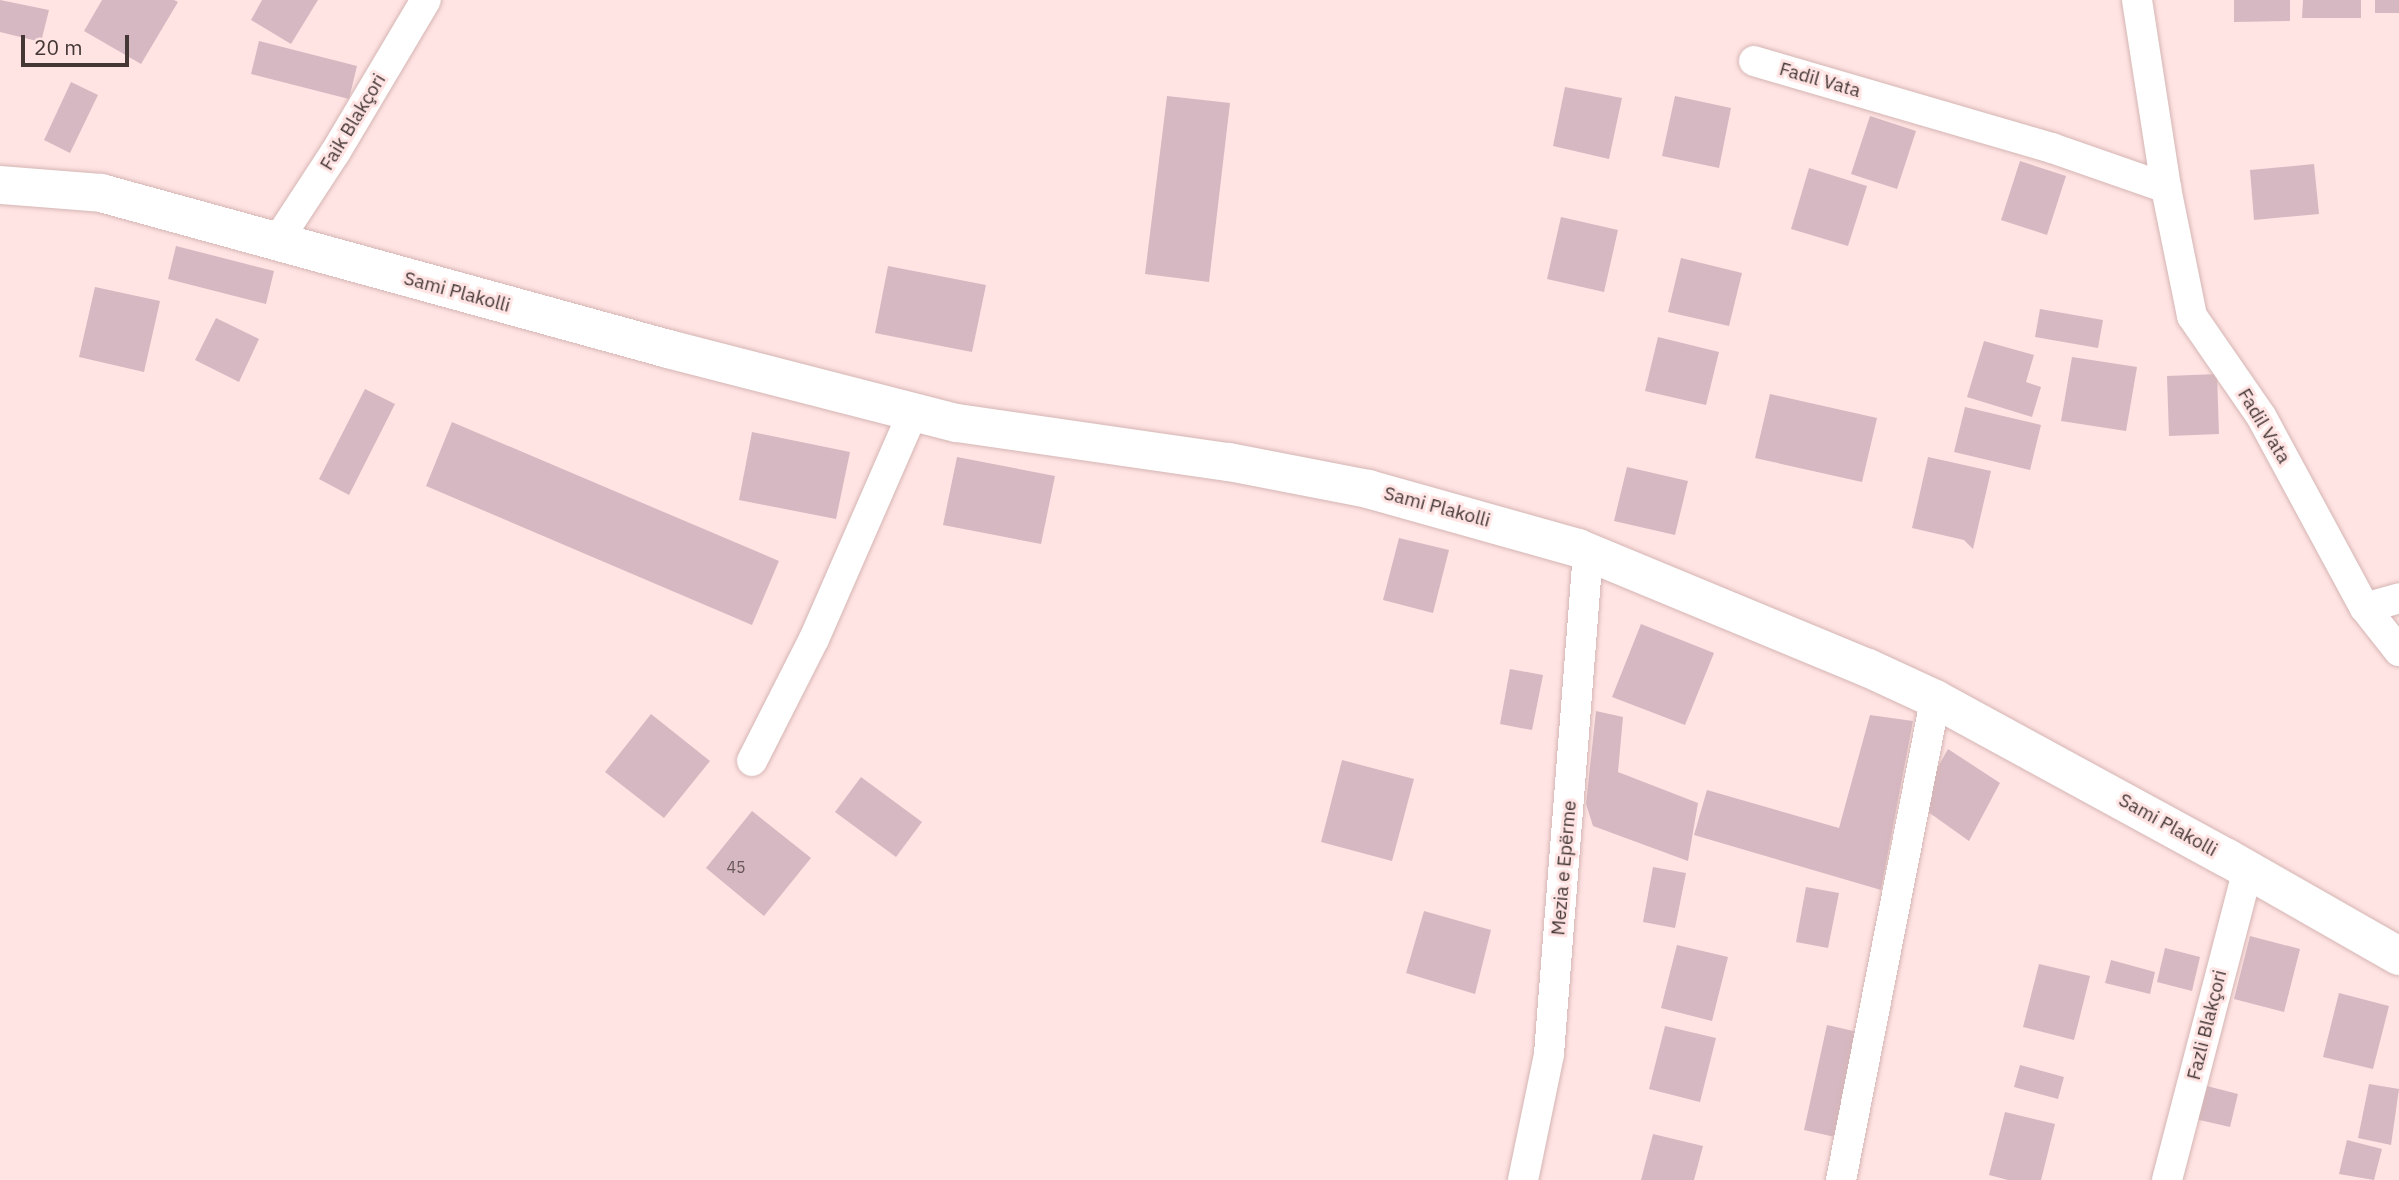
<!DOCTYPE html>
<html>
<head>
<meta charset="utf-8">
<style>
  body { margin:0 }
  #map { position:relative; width:2399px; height:1180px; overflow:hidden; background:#ffe4e3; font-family:"IBM Plex Sans",sans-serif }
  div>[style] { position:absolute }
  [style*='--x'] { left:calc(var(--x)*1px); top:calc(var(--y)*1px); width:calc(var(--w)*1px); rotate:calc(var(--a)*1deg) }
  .building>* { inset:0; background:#d6b8c2 }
  .roads { filter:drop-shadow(0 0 2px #d5b5b4) drop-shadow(0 0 2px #d5b5b4) }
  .street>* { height:30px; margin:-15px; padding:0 15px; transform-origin:15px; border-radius:15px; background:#fff }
  .secondary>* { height:38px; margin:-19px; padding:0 19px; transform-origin:19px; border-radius:19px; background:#fff }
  span { translate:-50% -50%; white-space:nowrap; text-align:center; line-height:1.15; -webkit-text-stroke:6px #ffe4e3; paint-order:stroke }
  .number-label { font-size:16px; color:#685759 }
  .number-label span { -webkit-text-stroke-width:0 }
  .street-label { font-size:19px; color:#443736 }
  .scale { position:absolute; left:21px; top:35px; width:108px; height:32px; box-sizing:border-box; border:4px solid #443736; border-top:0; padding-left:9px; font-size:21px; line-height:24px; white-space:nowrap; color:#443736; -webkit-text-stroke:5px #ffe4e3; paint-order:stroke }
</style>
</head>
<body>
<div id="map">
  <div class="building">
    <i style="clip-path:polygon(0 0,49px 10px,41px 42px,0 32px)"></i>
    <i style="clip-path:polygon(102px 0,174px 0,178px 2px,141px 64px,84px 31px)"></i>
    <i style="clip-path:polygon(262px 0,318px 0,291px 44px,251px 20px)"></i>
    <i style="clip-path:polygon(2234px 0,2290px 0,2290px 21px,2234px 22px)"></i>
    <i style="clip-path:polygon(2303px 0,2361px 0,2361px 18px,2302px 18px)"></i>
    <i style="clip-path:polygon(2375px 0,2399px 0,2399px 13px,2375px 13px)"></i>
    <i style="clip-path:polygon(259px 41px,357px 66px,349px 99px,251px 74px)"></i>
    <i style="clip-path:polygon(71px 82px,98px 95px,70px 153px,44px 140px)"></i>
    <i style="clip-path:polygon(1565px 87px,1622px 98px,1609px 159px,1553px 146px)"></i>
    <i style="clip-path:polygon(1167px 96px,1230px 103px,1209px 282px,1145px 274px)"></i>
    <i style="clip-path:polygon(1675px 96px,1731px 108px,1719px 168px,1662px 156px)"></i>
    <i style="clip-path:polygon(1870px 116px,1916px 131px,1897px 189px,1851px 174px)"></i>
    <i style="clip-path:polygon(2020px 161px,2066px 176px,2047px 235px,2001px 220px)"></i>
    <i style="clip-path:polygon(2314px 164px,2319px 214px,2254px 220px,2250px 170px)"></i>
    <i style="clip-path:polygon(1809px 168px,1867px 186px,1848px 246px,1791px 229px)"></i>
    <i style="clip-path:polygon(1561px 217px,1618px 230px,1604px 292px,1547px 279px)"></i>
    <i style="clip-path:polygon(176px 246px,274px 271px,266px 304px,168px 279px)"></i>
    <i style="clip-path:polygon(1681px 258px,1742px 273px,1729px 326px,1668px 312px)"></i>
    <i style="clip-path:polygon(888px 266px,986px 285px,972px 352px,875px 333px)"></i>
    <i style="clip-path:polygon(95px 287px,160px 301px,144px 372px,79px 357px)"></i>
    <i style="clip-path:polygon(2040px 309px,2103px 320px,2098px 348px,2035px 337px)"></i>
    <i style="clip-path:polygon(216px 318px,259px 339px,239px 382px,195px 360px)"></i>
    <i style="clip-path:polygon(1658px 337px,1719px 352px,1706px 405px,1645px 391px)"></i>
    <i style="clip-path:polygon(1984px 341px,2034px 355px,2026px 382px,2041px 387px,2032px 417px,1967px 397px)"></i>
    <i style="clip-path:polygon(2072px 357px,2137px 367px,2126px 431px,2061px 421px)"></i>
    <i style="clip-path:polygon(2217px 374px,2219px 434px,2169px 436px,2167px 376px)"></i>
    <i style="clip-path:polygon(365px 389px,395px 404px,349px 495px,319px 479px)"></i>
    <i style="clip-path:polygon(1770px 394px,1877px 418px,1862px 482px,1755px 458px)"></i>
    <i style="clip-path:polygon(1965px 407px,2041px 425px,2030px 470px,1954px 452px)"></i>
    <i style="clip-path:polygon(452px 422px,779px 561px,752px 625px,426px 486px)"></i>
    <i style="clip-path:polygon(752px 432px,850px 452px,836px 519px,739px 500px)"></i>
    <i style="clip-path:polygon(957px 457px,1055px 476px,1041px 544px,943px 525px)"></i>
    <i style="clip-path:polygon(1928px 457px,1991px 471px,1973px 549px,1964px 540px,1912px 528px)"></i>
    <i style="clip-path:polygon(1627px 467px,1688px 481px,1675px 535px,1614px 521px)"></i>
    <i style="clip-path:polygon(1399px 538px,1449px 550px,1433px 613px,1383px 600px)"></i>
    <i style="clip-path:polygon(1641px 624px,1714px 653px,1685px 725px,1612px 697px)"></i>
    <i style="clip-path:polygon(1510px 669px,1543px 675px,1532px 730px,1500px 724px)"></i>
    <i style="clip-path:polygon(1596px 711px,1623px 717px,1618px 772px,1698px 803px,1688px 861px,1593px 826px,1586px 804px)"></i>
    <i style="clip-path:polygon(651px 714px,710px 761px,664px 818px,605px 772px)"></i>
    <i style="clip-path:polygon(1870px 715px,1913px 721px,1881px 890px,1694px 835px,1707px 790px,1839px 828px)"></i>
    <i style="clip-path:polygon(1948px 749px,2000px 783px,1969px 841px,1917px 804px)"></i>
    <i style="clip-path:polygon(1342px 760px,1414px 779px,1392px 861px,1321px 842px)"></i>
    <i style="clip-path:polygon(861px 777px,922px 822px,896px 857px,835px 812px)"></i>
    <i style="clip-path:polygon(752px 811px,811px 858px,764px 916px,706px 868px)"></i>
    <i style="clip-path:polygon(1653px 867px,1686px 873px,1675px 928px,1643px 922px)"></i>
    <i style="clip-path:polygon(1806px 887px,1839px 893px,1828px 948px,1796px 942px)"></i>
    <i style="clip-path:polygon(1424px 911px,1491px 930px,1475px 994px,1406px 973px)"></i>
    <i style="clip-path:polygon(2250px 936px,2300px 949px,2284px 1012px,2234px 999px)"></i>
    <i style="clip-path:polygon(1677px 945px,1728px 957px,1712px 1021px,1661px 1008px)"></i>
    <i style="clip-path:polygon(2165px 948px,2200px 957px,2192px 991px,2157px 982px)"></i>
    <i style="clip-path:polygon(2111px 960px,2155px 972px,2150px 994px,2105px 983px)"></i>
    <i style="clip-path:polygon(2039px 964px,2090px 976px,2074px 1040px,2023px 1027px)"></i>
    <i style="clip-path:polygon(2339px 993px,2389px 1006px,2373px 1069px,2323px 1057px)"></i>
    <i style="clip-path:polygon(1827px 1025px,1858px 1032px,1835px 1137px,1804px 1130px)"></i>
    <i style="clip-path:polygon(1665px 1026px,1716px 1038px,1700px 1102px,1649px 1089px)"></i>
    <i style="clip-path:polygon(2020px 1065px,2064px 1077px,2058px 1099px,2014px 1087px)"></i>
    <i style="clip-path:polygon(2369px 1084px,2399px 1089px,2391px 1145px,2358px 1138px)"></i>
    <i style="clip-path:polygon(2203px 1085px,2238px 1094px,2230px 1127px,2195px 1119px)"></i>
    <i style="clip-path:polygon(2005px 1112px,2055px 1124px,2041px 1180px,2008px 1180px,1989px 1175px)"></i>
    <i style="clip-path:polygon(1653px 1134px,1703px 1146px,1694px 1180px,1641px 1180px)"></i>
    <i style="clip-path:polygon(2347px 1140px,2382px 1149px,2374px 1180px,2339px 1174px)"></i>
  </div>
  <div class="roads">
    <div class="street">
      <i style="--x:2137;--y:0;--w:190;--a:81.2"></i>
      <i style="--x:2166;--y:188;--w:131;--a:78.5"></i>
      <i style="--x:2192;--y:316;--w:121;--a:55.4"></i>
      <i style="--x:2261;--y:416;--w:218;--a:61.6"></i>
      <i style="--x:2365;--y:608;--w:55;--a:51.7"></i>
      <i style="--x:1754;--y:61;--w:310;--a:16.3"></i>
      <i style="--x:2052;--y:148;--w:121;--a:19.3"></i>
      <i style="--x:276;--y:243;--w:108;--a:-56.8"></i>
      <i style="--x:335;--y:153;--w:178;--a:-59.3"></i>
      <i style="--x:2365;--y:608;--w:35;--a:-16"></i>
      <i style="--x:752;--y:761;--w:137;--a:-63.1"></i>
      <i style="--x:814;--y:639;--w:248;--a:-66.4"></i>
      <i style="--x:1523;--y:1180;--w:129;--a:-78.3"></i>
      <i style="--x:1549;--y:1054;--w:503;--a:-85.55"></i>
      <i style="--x:1841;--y:1180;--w:490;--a:-78.9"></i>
      <i style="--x:2167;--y:1180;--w:320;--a:-75.4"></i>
    </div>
    <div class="secondary">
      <i style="--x:0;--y:185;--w:101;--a:4.5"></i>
      <i style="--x:101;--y:193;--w:588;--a:15.38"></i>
      <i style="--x:668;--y:349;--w:298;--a:14.4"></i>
      <i style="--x:957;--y:423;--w:275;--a:8.2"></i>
      <i style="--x:1229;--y:462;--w:142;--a:11"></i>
      <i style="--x:1368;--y:489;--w:218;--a:15.7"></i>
      <i style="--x:1578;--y:548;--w:314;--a:22.5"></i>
      <i style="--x:1868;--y:668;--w:74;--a:24.8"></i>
      <i style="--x:1935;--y:699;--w:332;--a:28.6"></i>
      <i style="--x:2227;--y:858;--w:198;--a:29.7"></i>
    </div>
  </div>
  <div class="number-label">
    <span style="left:736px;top:867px">45</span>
  </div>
  <div class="street-label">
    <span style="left:1820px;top:80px;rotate:16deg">Fadil Vata</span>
    <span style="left:353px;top:122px;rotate:-59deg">Faik Blakçori</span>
    <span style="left:457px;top:292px;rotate:15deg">Sami Plakolli</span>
    <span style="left:2264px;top:426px;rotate:59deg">Fadil Vata</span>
    <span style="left:1437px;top:507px;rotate:15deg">Sami Plakolli</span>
    <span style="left:2168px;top:825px;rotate:29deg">Sami Plakolli</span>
    <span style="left:1564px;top:868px;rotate:-85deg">Mezia e Epërme</span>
    <span style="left:2207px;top:1025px;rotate:-76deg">Fazli Blakçori</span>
  </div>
  <div class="scale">20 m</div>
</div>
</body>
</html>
